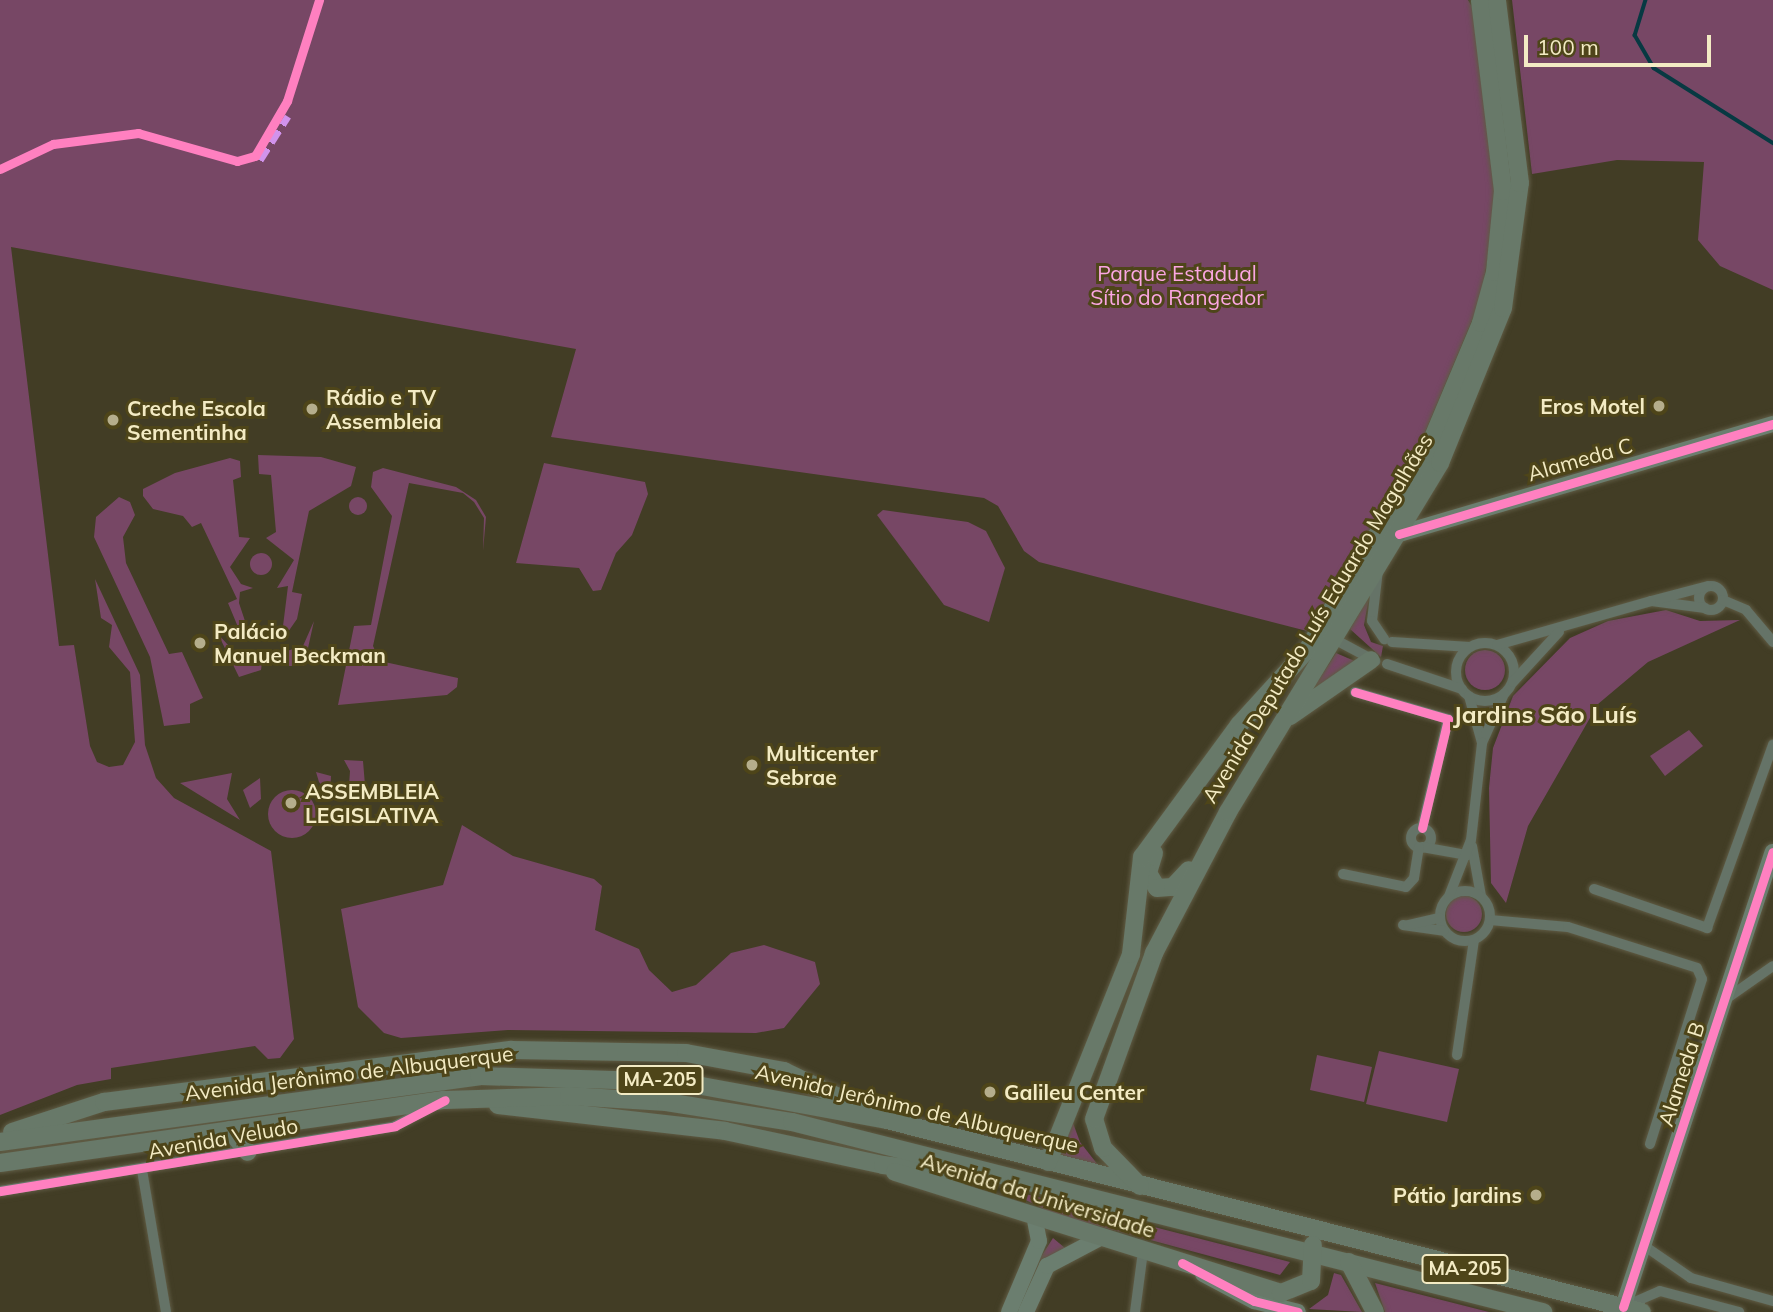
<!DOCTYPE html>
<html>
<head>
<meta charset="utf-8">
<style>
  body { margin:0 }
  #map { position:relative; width:1773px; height:1312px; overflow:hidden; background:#423d25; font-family:Mulish,sans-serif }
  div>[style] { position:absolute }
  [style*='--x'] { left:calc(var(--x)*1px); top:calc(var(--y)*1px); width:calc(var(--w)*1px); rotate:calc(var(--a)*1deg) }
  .green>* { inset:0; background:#774765 }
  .round { border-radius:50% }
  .stream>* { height:3.5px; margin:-1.75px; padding:0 1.75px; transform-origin:1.75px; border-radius:1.75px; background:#073942 }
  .roads { filter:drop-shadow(0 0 2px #5f5b44) drop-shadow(0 0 2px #5f5b44) }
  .street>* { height:10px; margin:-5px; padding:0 5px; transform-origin:5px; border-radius:5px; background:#657367 }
  .street>.ring { margin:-5px; padding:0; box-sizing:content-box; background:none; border:10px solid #657367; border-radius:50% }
  .secondary>* { height:16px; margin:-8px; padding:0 8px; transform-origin:8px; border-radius:8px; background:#6b7e6f }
  .primary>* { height:18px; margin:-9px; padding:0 9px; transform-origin:9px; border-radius:9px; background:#687969 }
  .quiet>* { height:7px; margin-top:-3.5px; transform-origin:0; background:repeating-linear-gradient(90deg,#d193ec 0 14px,transparent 0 21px) }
  .cycleway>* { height:9px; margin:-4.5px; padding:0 4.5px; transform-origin:4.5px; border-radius:4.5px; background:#ff80c0 }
  .dots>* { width:19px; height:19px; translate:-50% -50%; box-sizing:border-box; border:4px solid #4e4519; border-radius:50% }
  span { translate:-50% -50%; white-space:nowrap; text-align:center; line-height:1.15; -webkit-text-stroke:6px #4e4519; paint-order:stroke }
  .shield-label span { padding:2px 5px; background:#4e4519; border:2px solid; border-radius:5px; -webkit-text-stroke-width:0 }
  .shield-label { font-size:19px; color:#f3ebc4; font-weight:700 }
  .park-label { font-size:21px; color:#fba6e2 }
  .poi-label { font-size:21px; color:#f3ebc4; font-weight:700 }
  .left { translate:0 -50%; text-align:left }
  .right { translate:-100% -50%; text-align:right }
  .street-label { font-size:21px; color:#f3ebc4 }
  .quarter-label { font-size:24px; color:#f3ebc4; font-weight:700 }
  .scale { position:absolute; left:1524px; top:35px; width:187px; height:32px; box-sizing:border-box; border:4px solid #f3ebc4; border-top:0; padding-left:9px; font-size:21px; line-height:24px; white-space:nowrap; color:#f3ebc4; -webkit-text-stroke:5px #4e4519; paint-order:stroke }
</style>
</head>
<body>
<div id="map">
  <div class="green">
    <i style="clip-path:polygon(0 0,1468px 0,1478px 17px,1497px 199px,1481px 299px,1408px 473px,1307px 631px,1039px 562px,1024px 551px,998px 506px,984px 498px,551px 437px,576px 349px,11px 247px,59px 646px,74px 645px,90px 746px,97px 762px,109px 767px,123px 765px,135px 742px,130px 672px,109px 647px,112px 625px,101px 618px,95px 579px,140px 675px,145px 745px,156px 778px,174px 798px,271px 851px,294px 1039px,280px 1058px,268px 1059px,255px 1046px,111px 1068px,111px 1079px,77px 1085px,0 1115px)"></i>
    <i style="clip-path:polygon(1512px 0,1773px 0,1773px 290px,1720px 266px,1698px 240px,1704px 162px,1617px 160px,1532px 174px)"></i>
    <i style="clip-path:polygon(258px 455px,321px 457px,356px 467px,351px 486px,309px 511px,292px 592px,302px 594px,297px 619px,281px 642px,288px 586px,277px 588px,294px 560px,266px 538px,276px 532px,271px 475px,259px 474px)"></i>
    <i style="clip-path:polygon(230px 458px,240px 461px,241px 477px,233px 480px,239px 537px,250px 538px,230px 567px,241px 584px,253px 588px,240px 592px,239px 603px,250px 636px,238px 627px,228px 603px,237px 599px,201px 523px,192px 527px,183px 516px,153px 509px,143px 496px,143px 489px,175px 473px)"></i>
    <i style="clip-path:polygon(544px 463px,645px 482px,648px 494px,632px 535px,616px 553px,601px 590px,593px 591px,579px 568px,516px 563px)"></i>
    <i style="clip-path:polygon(383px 468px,456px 487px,476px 500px,486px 517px,483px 551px,484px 518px,474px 502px,463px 493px,409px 483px,373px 646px,380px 661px,458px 678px,457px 687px,447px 695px,338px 705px,354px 626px,371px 625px,392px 516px,371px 487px,373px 472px)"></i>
    <i style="clip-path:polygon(119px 497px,130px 502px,135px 515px,123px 537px,126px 563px,169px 654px,182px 652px,203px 698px,190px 704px,190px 723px,164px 726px,150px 657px,94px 537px,96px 517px)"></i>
    <i class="round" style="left:349px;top:497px;width:18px;height:18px"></i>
    <i style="clip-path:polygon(883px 510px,968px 522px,986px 531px,1005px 568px,989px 622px,944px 605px,877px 515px)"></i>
    <i class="round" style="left:250px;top:553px;width:22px;height:22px"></i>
    <i style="clip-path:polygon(1369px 597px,1364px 625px,1371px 642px,1383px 646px,1381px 657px,1350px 629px)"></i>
    <i style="clip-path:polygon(1666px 610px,1700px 621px,1740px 620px,1648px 662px,1598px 704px,1528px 826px,1506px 903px,1491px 883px,1489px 788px,1493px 748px,1513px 696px,1570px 638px,1608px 621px)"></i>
    <i style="clip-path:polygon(314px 621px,304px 666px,282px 666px,277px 654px,303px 646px)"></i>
    <i style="clip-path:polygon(218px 634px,238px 656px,263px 655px,261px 670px,239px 677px)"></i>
    <i class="round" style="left:1465px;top:650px;width:40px;height:40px"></i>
    <i style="clip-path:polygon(1336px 653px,1357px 662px,1304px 703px)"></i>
    <i style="clip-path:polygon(1689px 730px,1703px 746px,1665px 776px,1650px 756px)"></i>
    <i style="clip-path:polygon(344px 760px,363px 761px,366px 797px,348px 800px,350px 771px)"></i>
    <i style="clip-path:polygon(316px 772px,331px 776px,330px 796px,319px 782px)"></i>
    <i style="clip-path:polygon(232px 773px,227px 799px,240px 820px,180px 783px)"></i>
    <i style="clip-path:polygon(260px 778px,261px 799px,250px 808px,243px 790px)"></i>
    <i class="round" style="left:268px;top:790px;width:48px;height:48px"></i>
    <i style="clip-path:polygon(462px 825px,513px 856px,594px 879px,602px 886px,595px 930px,639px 949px,649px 970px,672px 992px,696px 985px,731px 953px,764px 945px,815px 962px,820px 984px,784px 1028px,756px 1033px,508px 1030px,401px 1038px,384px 1033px,358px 1007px,341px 909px,443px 885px)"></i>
    <i class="round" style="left:1446px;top:896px;width:36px;height:36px"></i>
    <i style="clip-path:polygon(1379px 1051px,1459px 1069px,1447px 1122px,1366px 1104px)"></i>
    <i style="clip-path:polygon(1317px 1055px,1372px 1067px,1364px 1102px,1310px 1090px)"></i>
    <i style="clip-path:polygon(1073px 1123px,1080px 1142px,1098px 1165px,1060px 1156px)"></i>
    <i style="clip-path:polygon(999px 1187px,1290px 1262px,1280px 1275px,1054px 1214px)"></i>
    <i style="clip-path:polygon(1053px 1238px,1065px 1248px,1035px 1274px,1015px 1312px,1024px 1283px)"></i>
    <i style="clip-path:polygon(1334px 1273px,1341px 1275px,1362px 1312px,1309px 1309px,1328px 1295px)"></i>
    <i style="clip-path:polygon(1375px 1283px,1489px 1312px,1385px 1312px)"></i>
  </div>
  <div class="stream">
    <i style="--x:1646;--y:0;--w:37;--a:107"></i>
    <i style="--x:1635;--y:35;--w:38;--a:60"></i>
    <i style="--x:1654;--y:68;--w:141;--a:32.2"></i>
  </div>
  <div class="roads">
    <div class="street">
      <i style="--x:1378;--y:570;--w:51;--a:96.7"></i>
      <i style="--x:1372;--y:621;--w:22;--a:56"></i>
      <i class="ring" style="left:1699px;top:586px;width:14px;height:14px"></i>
      <i style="--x:1723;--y:600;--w:25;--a:23"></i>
      <i style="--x:1746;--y:610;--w:42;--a:49.8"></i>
      <i style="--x:1705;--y:608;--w:54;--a:-172.6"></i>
      <i style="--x:1651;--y:601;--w:59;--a:-14.7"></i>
      <i style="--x:1334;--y:639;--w:47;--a:28.2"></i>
      <i style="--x:1392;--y:642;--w:78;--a:3.7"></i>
      <i class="ring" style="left:1456px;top:643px;width:48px;height:48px"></i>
      <i style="--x:1497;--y:645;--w:160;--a:-15.9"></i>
      <i style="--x:1387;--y:664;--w:79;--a:18.4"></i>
      <i style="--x:1513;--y:682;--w:68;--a:-47.4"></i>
      <i style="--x:1355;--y:692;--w:97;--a:16.2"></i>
      <i style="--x:1448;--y:719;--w:112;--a:103.4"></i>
      <i style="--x:1469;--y:696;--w:49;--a:74.5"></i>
      <i style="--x:1482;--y:743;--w:54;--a:-65.8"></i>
      <i class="ring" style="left:1411px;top:828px;width:10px;height:10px"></i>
      <i style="--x:1472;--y:846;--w:51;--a:79.8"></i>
      <i style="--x:1422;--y:847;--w:46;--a:10.1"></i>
      <i style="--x:1343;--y:874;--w:64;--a:11.7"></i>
      <i style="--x:1406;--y:887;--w:12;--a:-48"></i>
      <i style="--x:1414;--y:878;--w:31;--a:-81"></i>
      <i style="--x:1594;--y:889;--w:120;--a:19"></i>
      <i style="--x:1707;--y:928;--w:195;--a:-70.2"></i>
      <i class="ring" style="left:1440px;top:891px;width:40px;height:40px"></i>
      <i style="--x:1449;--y:896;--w:60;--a:-68.6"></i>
      <i style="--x:1471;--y:840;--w:98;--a:-83.5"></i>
      <i style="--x:1490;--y:920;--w:78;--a:5.1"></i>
      <i style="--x:1568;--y:927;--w:135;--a:17.6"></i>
      <i style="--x:1697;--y:968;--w:12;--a:66"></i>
      <i style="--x:1702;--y:979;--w:173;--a:107.5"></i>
      <i style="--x:1403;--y:925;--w:41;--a:8.3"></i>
      <i style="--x:1408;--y:925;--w:32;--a:-13"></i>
      <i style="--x:1726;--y:999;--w:57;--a:-35.1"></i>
      <i style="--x:1457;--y:1055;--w:116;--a:-81.6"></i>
      <i style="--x:142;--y:1170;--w:144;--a:80.4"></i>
      <i style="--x:0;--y:1191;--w:400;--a:-9.3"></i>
      <i style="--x:395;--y:1126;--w:45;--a:-27.7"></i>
      <i style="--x:1643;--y:1245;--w:58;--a:34.5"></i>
      <i style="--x:1691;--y:1278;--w:85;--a:15.7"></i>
      <i style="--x:1623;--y:1307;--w:40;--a:-23.4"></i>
      <i style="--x:1660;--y:1291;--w:82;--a:14.9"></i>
      <i style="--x:1135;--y:1312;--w:62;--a:-82.5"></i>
    </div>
    <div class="secondary">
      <i style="--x:1399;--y:534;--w:390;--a:-16.4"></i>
      <i style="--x:1203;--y:1274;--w:58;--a:27.9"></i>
      <i style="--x:1254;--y:1301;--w:45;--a:14"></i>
      <i style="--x:1623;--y:1307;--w:479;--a:-71.8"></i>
      <i style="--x:1009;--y:1312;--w:77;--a:-67.1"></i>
      <i style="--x:1039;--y:1241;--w:26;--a:-101"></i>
      <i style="--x:1026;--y:1312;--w:51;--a:-65.5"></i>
      <i style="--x:1047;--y:1266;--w:60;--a:-27.8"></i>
    </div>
    <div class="primary">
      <i style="--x:1290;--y:716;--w:98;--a:-34.7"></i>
      <i style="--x:1154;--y:853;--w:21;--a:107"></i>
      <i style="--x:1148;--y:873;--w:17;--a:59"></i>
      <i style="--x:1157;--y:888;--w:16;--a:-4"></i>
      <i style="--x:1173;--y:887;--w:23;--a:-47"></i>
      <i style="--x:498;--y:1105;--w:228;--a:6.5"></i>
      <i style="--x:725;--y:1131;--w:162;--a:12.1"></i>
      <i style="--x:883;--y:1165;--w:83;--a:7"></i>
      <i style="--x:230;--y:1130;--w:28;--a:51"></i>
      <i style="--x:12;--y:1132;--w:97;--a:-18.1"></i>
      <i style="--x:104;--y:1102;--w:411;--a:-7.3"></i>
      <i style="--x:512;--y:1050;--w:174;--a:1"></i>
      <i style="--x:686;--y:1053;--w:100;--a:10.4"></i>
      <i style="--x:784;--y:1071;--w:79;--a:25.6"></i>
      <i style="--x:0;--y:1142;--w:484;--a:-7.8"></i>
      <i style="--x:479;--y:1076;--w:201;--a:1.7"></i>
      <i style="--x:680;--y:1082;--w:210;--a:10.4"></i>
      <i style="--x:887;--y:1120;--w:779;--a:14.27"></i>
      <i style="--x:1048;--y:1162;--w:224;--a:-68.2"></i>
      <i style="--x:1131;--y:954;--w:98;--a:-83.5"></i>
      <i style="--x:1142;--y:857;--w:164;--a:-53.7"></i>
      <i style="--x:1239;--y:725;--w:103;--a:-47.8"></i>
      <i style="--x:1308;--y:649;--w:228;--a:-58.8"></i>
      <i style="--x:1426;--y:454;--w:142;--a:-67.2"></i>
      <i style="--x:1481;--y:323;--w:53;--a:-74.6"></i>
      <i style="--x:1495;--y:272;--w:81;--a:-84.4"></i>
      <i style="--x:1503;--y:191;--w:192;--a:-96.9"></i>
      <i style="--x:0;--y:1163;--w:449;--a:-8.1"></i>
      <i style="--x:445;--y:1100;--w:124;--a:-1.8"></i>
      <i style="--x:569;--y:1096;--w:97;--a:3.5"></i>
      <i style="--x:666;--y:1102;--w:128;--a:9"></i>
      <i style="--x:792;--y:1122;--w:775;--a:14.2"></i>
      <i style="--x:895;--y:1172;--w:405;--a:17.4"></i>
      <i style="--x:1281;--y:1293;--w:32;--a:-22"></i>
      <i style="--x:1311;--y:1281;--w:36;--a:-87"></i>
      <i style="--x:1140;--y:1186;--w:53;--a:-134.2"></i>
      <i style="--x:1103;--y:1148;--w:30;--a:-107"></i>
      <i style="--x:1094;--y:1119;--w:177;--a:-70.1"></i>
      <i style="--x:1154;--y:953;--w:159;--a:-62.3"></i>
      <i style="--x:1228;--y:812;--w:408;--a:-58.7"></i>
      <i style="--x:1440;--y:463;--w:167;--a:-67.9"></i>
      <i style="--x:1503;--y:308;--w:126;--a:-82.3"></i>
      <i style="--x:1520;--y:183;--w:184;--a:-97.2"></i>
      <i style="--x:1349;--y:1262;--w:56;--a:62.5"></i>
    </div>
  </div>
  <div class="quiet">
    <i style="--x:260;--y:160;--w:52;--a:-57.5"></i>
  </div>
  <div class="cycleway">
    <i style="--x:0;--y:169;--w:59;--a:-25.3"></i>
    <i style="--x:53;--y:144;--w:86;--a:-7.4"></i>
    <i style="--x:138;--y:133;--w:103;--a:15.8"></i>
    <i style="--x:237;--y:161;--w:19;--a:-16"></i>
    <i style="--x:255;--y:156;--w:64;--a:-59.8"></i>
    <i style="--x:287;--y:101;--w:106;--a:-72.4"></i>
    <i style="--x:1399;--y:534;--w:390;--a:-16.4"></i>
    <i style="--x:1355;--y:692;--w:97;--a:16.2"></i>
    <i style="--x:1448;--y:719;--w:112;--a:103.4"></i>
    <i style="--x:0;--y:1191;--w:400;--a:-9.3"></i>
    <i style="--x:395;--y:1126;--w:56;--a:-27.5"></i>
    <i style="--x:1182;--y:1263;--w:81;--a:27.8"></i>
    <i style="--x:1254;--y:1301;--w:45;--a:14"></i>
    <i style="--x:1623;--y:1307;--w:479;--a:-71.8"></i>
  </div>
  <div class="dots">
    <i style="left:1659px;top:406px;background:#b5ae8c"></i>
    <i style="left:312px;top:409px;background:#b5ae8c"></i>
    <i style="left:113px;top:420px;background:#b5ae8c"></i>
    <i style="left:200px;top:643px;background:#b5ae8c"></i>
    <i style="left:752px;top:765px;background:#b5ae8c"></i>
    <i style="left:291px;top:803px;background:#b5ae8c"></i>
    <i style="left:990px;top:1092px;background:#b5ae8c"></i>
    <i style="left:1536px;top:1195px;background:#b5ae8c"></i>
  </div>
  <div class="shield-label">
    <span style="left:660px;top:1080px">MA-205</span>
    <span style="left:1465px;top:1269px">MA-205</span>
  </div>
  <div class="park-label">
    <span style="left:1177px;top:285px">Parque Estadual<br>Sítio do Rangedor</span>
  </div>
  <div class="poi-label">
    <span class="left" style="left:326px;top:409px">Rádio e TV<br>Assembleia</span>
    <span class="right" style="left:1645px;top:406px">Eros Motel</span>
    <span class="left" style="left:127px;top:420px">Creche Escola<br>Sementinha</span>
    <span class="left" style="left:214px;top:643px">Palácio<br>Manuel Beckman</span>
    <span class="left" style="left:766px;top:765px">Multicenter<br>Sebrae</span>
    <span class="left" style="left:305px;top:803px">ASSEMBLEIA<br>LEGISLATIVA</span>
    <span class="left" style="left:1004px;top:1092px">Galileu Center</span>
    <span class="right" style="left:1522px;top:1195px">Pátio Jardins</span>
  </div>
  <div class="street-label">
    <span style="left:1580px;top:459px;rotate:-16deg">Alameda C</span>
    <span style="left:1317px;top:618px;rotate:-59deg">Avenida Deputado Luís Eduardo Magalhães</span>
    <span style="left:349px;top:1073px;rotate:-7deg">Avenida Jerônimo de Albuquerque</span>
    <span style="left:1681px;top:1074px;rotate:-72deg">Alameda B</span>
    <span style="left:917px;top:1108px;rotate:13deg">Avenida Jerônimo de Albuquerque</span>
    <span style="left:223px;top:1138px;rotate:-10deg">Avenida Veludo</span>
    <span style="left:1038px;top:1195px;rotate:17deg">Avenida da Universidade</span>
  </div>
  <div class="quarter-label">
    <span style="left:1545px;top:715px">Jardins São Luís</span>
  </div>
  <div class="scale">100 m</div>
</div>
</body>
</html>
